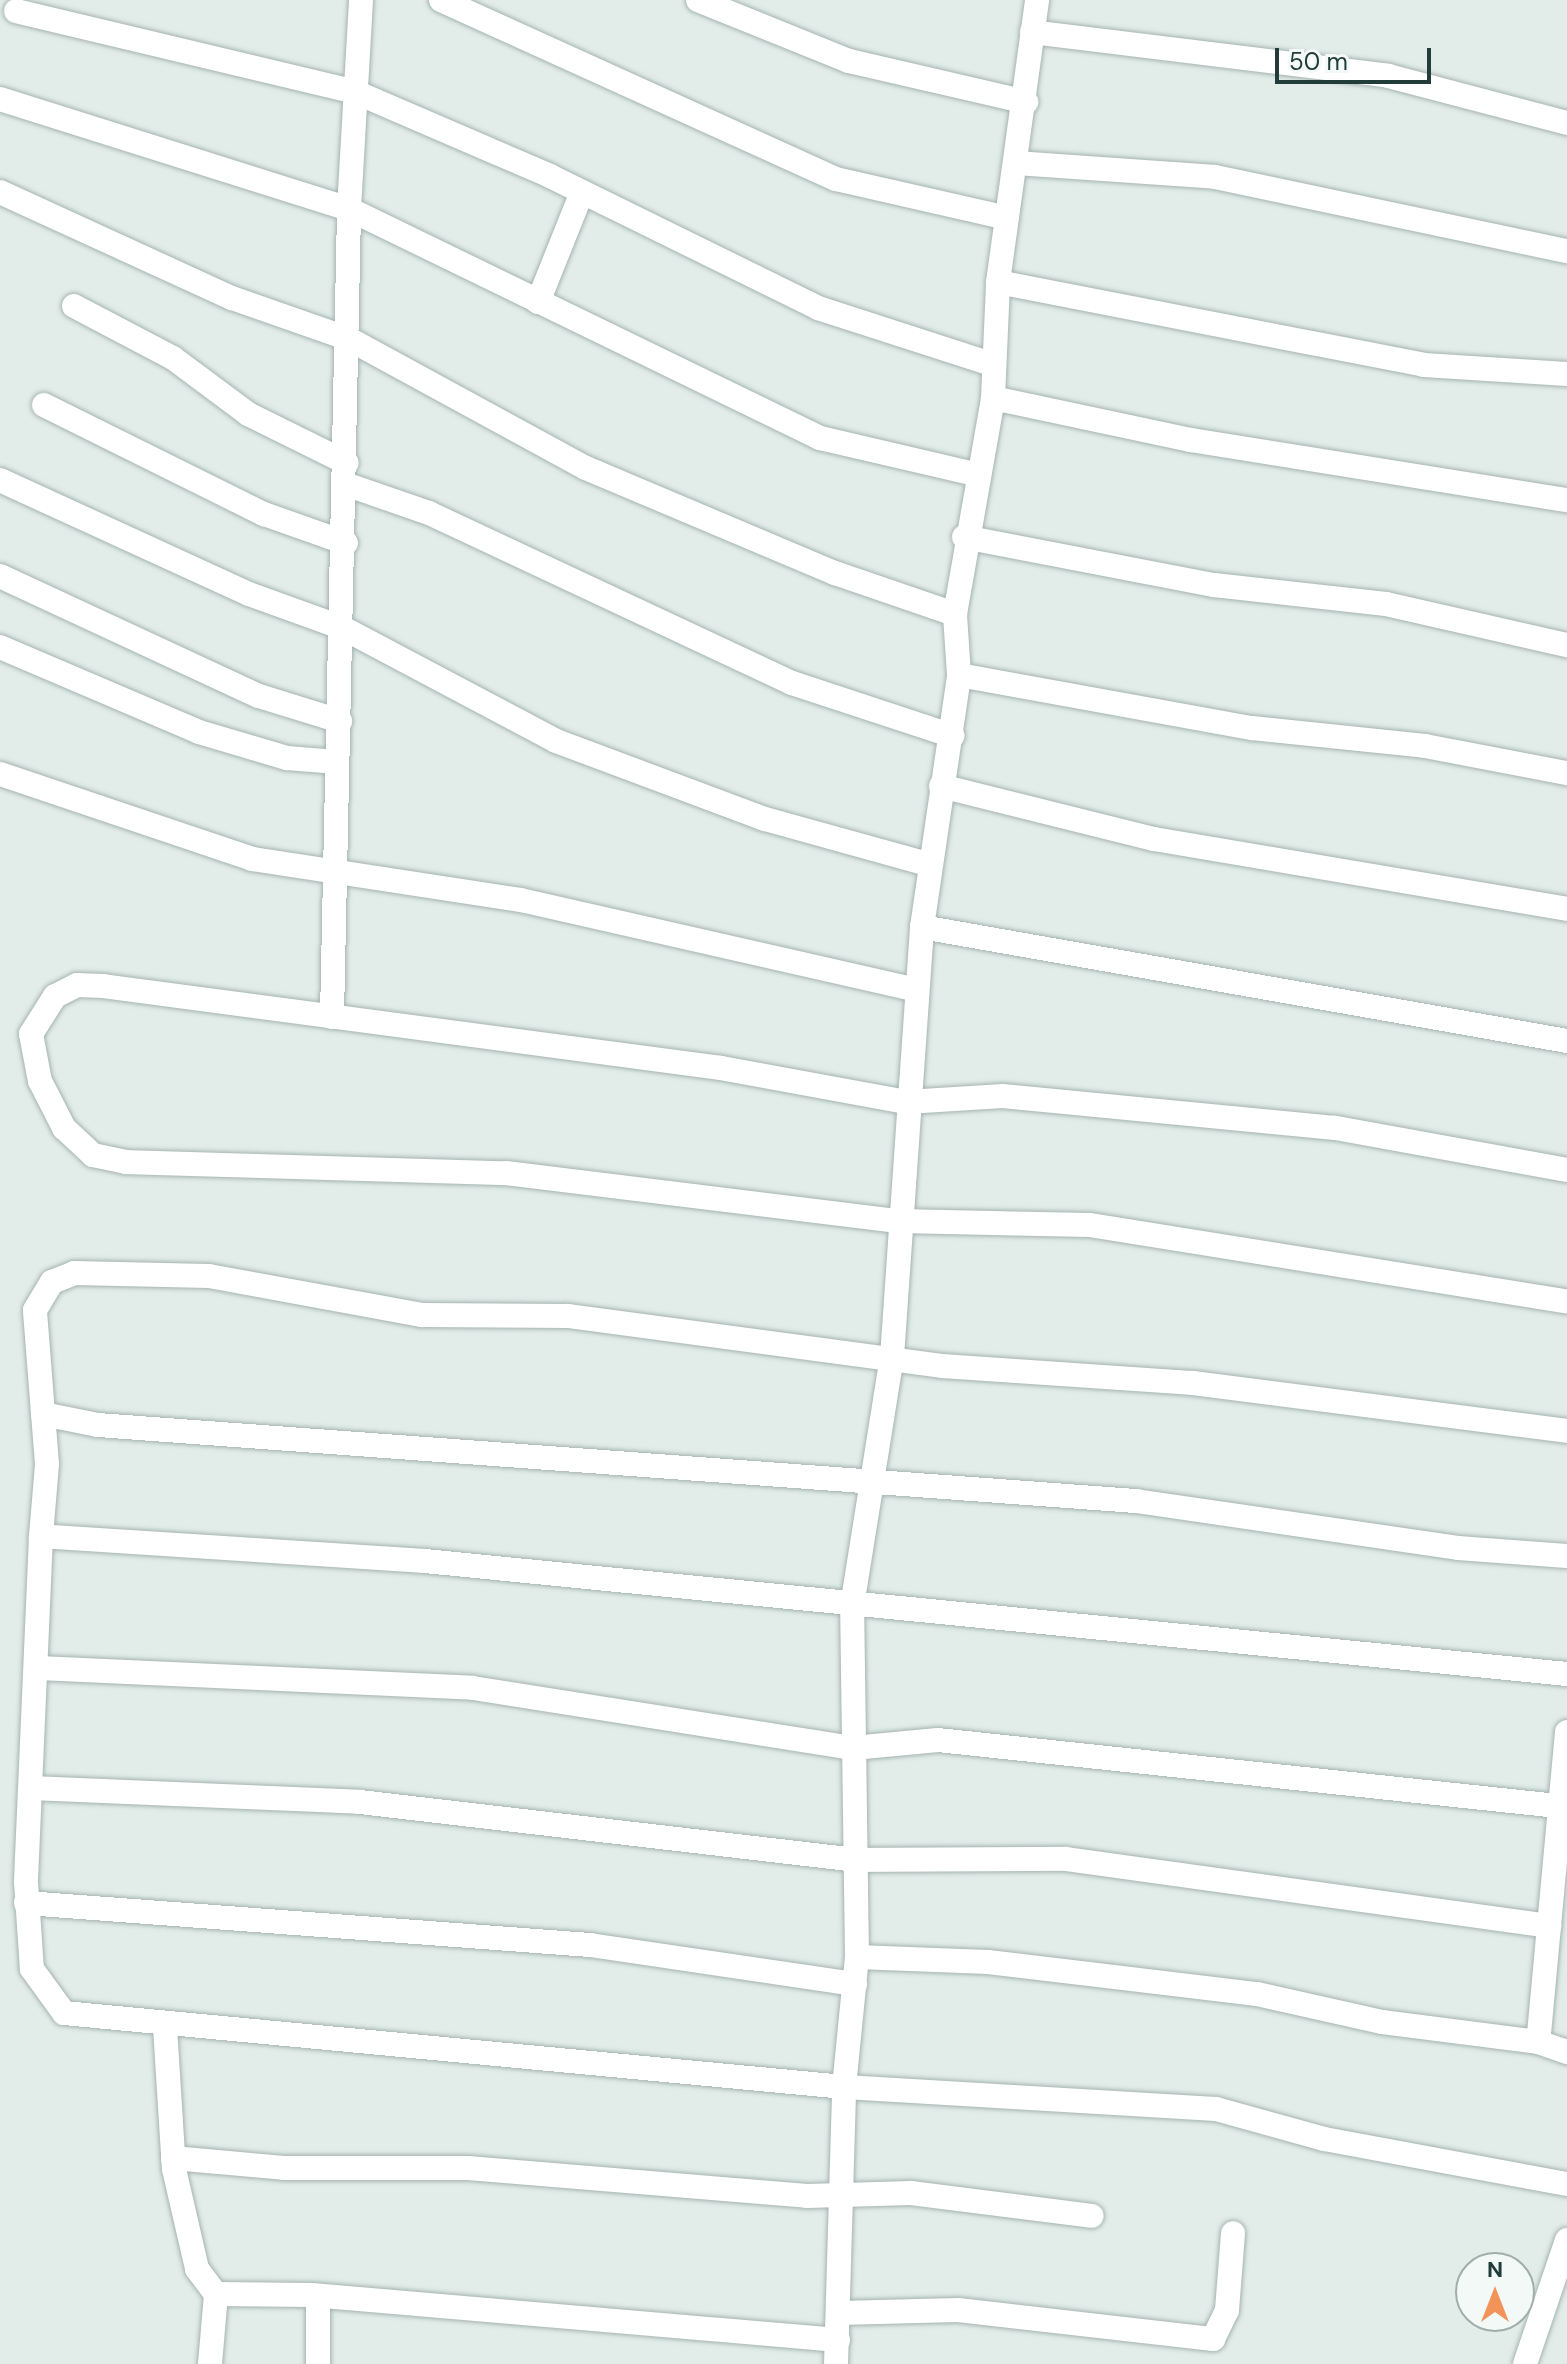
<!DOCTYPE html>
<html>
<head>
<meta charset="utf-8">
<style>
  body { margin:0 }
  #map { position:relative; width:1567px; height:2364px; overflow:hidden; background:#e2ece9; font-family:"DM Sans",sans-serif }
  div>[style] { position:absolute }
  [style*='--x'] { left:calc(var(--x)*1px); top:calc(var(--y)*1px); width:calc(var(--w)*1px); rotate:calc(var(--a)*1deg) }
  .roads { filter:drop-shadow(0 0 2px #a5b4b1) drop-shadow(0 0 2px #a5b4b1) }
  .minor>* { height:24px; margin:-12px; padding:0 12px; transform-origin:12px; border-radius:12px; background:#fff }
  span { translate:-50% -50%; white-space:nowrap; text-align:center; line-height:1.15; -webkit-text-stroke:6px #f2f9f6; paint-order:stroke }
  .north { position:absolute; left:1455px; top:2252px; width:80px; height:80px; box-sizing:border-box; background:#f2f9f6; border:2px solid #9faeaa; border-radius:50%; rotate:0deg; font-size:22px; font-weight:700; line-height:32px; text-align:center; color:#223d39 }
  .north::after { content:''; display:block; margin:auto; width:28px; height:36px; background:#f2935a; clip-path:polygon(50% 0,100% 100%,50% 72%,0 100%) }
  .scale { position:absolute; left:1275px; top:48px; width:156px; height:36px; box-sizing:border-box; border:4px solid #223d39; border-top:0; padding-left:10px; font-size:24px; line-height:28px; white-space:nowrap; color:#223d39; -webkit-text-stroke:6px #f2f9f6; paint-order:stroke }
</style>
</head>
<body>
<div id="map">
  <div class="roads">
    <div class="minor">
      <i style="--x:441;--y:0;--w:434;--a:24.4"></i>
      <i style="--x:836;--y:179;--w:175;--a:12.8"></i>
      <i style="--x:698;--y:0;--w:163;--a:22"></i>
      <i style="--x:849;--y:61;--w:182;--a:13"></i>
      <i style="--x:16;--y:11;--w:346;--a:13.4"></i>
      <i style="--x:353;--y:91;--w:215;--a:23.3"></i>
      <i style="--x:550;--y:176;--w:299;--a:26.2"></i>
      <i style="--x:818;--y:308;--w:185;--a:17.9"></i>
      <i style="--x:1032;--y:32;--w:359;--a:7"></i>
      <i style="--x:1388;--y:76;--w:185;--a:14.7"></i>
      <i style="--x:0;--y:99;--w:366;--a:17.5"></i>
      <i style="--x:349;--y:209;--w:524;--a:25.93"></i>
      <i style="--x:820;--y:438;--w:163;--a:13.1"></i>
      <i style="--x:1017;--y:163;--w:198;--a:4"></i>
      <i style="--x:1215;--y:177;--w:360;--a:11.9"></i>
      <i style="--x:0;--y:192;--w:255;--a:24.6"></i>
      <i style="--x:232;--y:298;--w:124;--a:19.3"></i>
      <i style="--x:349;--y:339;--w:270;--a:28.6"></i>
      <i style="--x:586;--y:468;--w:270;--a:22.9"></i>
      <i style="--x:835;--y:573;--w:127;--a:18.9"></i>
      <i style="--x:998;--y:282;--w:434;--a:11"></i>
      <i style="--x:1424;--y:365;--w:143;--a:3.6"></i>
      <i style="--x:538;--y:302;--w:118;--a:-68.2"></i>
      <i style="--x:74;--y:306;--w:112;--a:27.7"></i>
      <i style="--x:173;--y:358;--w:94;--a:36.7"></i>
      <i style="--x:248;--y:414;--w:110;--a:26.3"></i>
      <i style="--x:993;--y:398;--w:202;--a:12"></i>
      <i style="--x:1191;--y:440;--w:381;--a:9.1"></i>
      <i style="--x:44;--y:405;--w:246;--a:26.4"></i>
      <i style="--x:264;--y:514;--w:87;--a:19.5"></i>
      <i style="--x:0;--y:480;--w:274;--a:24.6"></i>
      <i style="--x:249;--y:594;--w:100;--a:19.9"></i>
      <i style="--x:343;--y:628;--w:241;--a:27.9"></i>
      <i style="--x:556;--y:741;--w:223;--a:20.5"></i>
      <i style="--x:765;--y:819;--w:172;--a:15.5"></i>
      <i style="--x:348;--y:485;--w:86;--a:19.1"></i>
      <i style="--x:429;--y:513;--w:401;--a:25.1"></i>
      <i style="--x:792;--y:683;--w:169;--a:18.2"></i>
      <i style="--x:964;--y:537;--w:255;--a:10.9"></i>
      <i style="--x:1214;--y:585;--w:173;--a:6.3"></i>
      <i style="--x:1386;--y:604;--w:186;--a:12.8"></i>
      <i style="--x:0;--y:576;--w:285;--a:24.9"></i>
      <i style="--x:259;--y:696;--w:85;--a:17.2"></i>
      <i style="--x:0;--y:647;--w:216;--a:23.1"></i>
      <i style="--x:199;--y:732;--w:92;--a:16.5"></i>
      <i style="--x:287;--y:758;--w:50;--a:4.6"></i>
      <i style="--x:959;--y:675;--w:298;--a:10.3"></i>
      <i style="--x:1252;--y:728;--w:174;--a:5.9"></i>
      <i style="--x:1425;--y:746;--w:145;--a:10.8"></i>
      <i style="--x:0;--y:774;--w:266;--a:18.6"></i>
      <i style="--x:252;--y:859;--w:272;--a:8.7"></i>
      <i style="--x:521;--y:900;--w:406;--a:12.8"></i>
      <i style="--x:941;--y:786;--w:219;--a:14"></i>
      <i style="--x:1154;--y:839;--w:419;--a:9.6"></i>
      <i style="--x:922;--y:927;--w:655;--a:10.02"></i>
      <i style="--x:332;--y:1017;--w:808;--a:-88.79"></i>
      <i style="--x:349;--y:209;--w:209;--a:-86.7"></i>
      <i style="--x:1567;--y:1170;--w:236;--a:-169.7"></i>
      <i style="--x:1335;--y:1128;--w:334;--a:-174.5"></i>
      <i style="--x:1003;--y:1096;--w:97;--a:176.5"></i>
      <i style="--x:906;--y:1102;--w:188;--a:-169.6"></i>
      <i style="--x:721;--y:1068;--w:623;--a:-172.44"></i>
      <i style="--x:103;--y:986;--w:26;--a:-178"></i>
      <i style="--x:77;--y:985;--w:25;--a:153"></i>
      <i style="--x:55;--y:996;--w:45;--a:122.3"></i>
      <i style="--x:31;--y:1034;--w:48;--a:79.2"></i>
      <i style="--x:40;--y:1081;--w:53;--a:62.9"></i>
      <i style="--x:64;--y:1128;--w:40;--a:43"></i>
      <i style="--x:93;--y:1155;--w:34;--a:12"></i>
      <i style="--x:126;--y:1162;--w:380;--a:1.7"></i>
      <i style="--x:506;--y:1173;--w:395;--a:7"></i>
      <i style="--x:898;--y:1221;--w:192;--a:1.2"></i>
      <i style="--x:1090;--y:1225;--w:483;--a:9.1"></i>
      <i style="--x:43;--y:1414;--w:56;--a:11.3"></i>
      <i style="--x:98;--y:1425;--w:1041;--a:4.19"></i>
      <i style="--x:1136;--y:1501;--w:325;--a:8.3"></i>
      <i style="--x:1458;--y:1548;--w:109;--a:4.2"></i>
      <i style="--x:41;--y:1536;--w:72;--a:-85.2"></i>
      <i style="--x:47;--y:1464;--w:154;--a:-94.5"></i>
      <i style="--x:35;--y:1310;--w:33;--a:-59"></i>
      <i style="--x:52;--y:1282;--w:24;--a:-22"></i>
      <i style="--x:74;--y:1273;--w:135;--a:1.3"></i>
      <i style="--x:209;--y:1276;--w:217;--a:10.4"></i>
      <i style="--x:422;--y:1315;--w:146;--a:0.4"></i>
      <i style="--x:568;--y:1316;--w:378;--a:7.6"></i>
      <i style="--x:943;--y:1366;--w:251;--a:3.9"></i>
      <i style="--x:1193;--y:1383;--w:377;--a:7.3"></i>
      <i style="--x:40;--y:1668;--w:433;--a:2.6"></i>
      <i style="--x:473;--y:1688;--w:385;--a:9"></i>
      <i style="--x:853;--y:1748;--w:85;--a:-5.4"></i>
      <i style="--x:938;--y:1740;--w:633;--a:6.08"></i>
      <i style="--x:1567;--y:1674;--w:1148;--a:-174.35"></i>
      <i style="--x:425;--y:1561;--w:385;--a:-176.3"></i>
      <i style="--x:41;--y:1536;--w:346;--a:92.5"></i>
      <i style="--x:26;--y:1882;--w:87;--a:86.1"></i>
      <i style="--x:32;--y:1969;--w:54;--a:54"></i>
      <i style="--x:64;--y:2013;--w:784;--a:5.42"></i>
      <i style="--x:844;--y:2087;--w:373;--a:3.4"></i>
      <i style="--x:1216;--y:2109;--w:112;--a:15.5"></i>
      <i style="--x:1324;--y:2139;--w:247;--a:10.5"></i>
      <i style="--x:1567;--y:1732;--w:311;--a:95.3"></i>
      <i style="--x:1538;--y:2042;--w:31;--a:19"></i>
      <i style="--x:31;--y:1788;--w:329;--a:2.4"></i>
      <i style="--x:360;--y:1802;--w:500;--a:6.66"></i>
      <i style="--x:857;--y:1860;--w:209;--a:-0.3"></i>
      <i style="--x:1066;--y:1859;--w:488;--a:7.9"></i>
      <i style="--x:26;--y:1903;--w:566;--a:4.26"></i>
      <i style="--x:590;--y:1945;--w:268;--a:8.4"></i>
      <i style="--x:857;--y:1957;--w:131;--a:2.2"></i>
      <i style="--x:988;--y:1962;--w:271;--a:6.8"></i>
      <i style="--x:1257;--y:1994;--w:128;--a:12.6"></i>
      <i style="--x:1382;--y:2022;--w:157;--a:7.3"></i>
      <i style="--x:165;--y:2027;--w:142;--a:86.4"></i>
      <i style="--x:174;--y:2169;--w:103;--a:77"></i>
      <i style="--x:197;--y:2269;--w:31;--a:53"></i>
      <i style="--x:216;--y:2294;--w:96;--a:0.6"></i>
      <i style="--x:312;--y:2295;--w:528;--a:4.89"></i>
      <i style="--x:173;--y:2158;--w:111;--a:5.1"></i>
      <i style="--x:284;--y:2168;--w:184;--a:0"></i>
      <i style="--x:468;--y:2168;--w:340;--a:4.7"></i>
      <i style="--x:807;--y:2196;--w:104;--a:-1.7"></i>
      <i style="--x:911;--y:2193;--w:182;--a:7.2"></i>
      <i style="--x:839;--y:2313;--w:119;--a:-1.4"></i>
      <i style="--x:958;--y:2310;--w:257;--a:6.5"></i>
      <i style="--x:1213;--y:2339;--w:32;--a:-64"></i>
      <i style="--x:1227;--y:2310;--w:77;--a:-85.5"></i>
      <i style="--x:210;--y:2364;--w:70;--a:-85.1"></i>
      <i style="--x:318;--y:2364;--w:68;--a:-90"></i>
      <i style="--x:836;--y:2364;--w:277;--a:-88.3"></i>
      <i style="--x:844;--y:2087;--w:131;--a:-84.3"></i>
      <i style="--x:857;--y:1957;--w:351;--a:-90.8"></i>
      <i style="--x:852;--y:1606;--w:252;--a:-80.9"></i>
      <i style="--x:892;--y:1357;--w:431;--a:-86"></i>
      <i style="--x:922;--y:927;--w:255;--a:-81.6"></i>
      <i style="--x:959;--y:675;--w:61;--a:-93.8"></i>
      <i style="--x:955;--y:614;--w:219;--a:-80"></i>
      <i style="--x:993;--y:398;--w:116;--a:-87.5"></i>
      <i style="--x:998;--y:282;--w:285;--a:-82.1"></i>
      <i style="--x:1525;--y:2364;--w:131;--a:-71.3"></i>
    </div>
  </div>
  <div class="north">N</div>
  <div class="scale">50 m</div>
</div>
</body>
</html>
